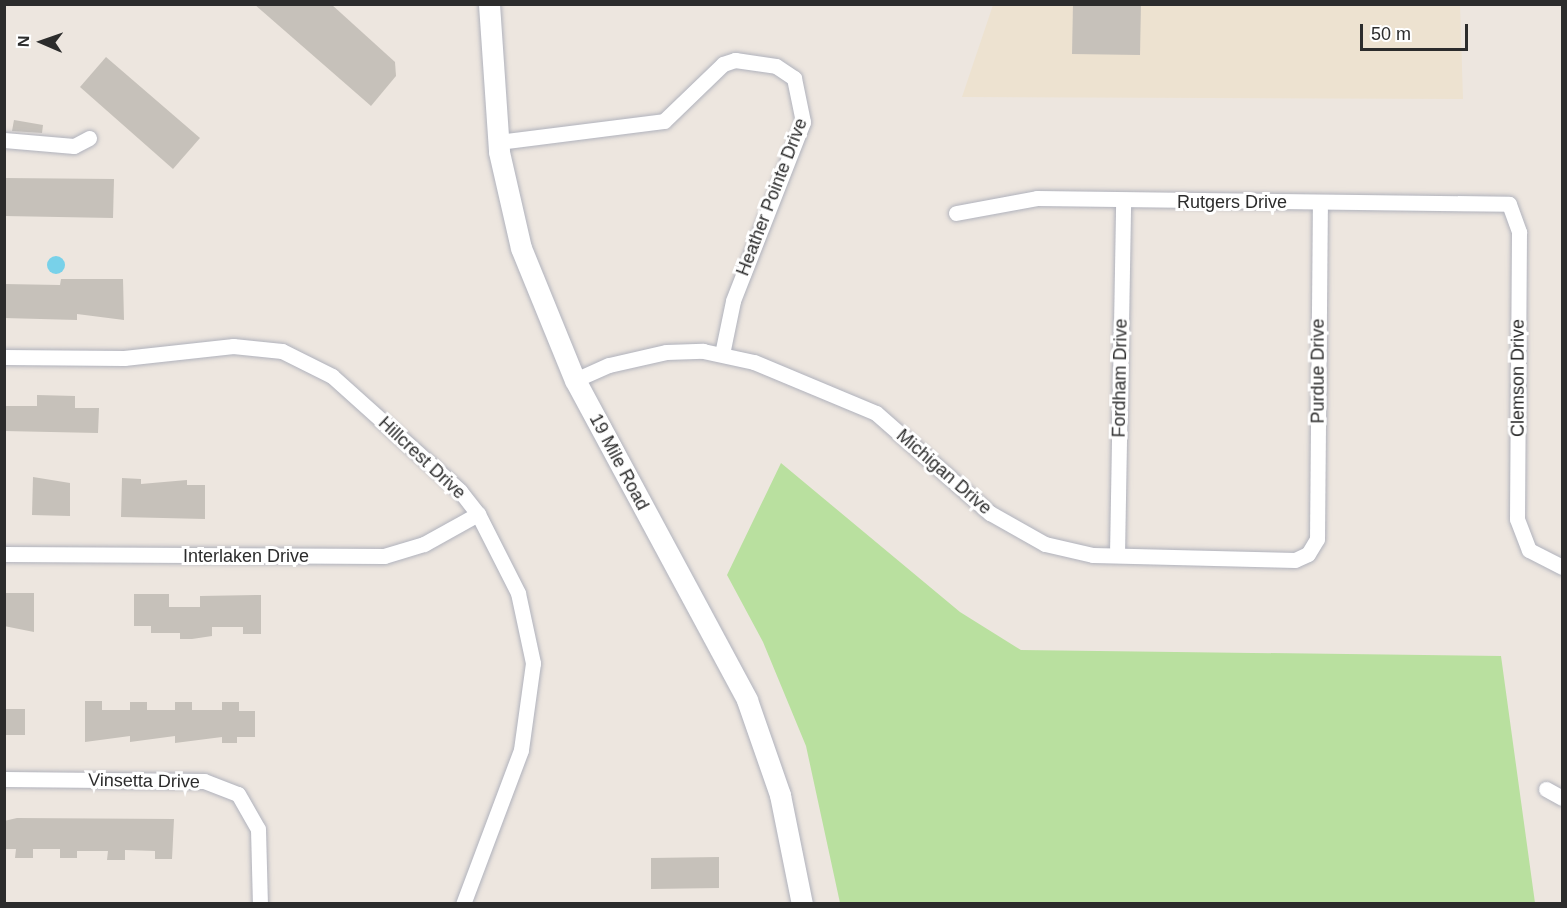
<!DOCTYPE html>
<html>
<head>
<meta charset="utf-8">
<style>
  body { margin:0 }
  #map { position:relative; width:1567px; height:908px; overflow:hidden; background:#ede6df; font-family:Arial,sans-serif }
  div>[style] { position:absolute }
  [style*='--x'] { left:calc(var(--x)*1px); top:calc(var(--y)*1px); width:calc(var(--w)*1px); rotate:calc(var(--a)*1deg) }
  .education>* { inset:0; background:#ede2d0 }
  .green>* { inset:0; background:#b9e09f }
  .water>* { inset:0; background:#78d1e9 }
  .round { border-radius:50% }
  .building>* { inset:0; background:#c6c1ba }
  .roads { filter:drop-shadow(0 0 2px #b0b2bc) drop-shadow(0 0 2px #b0b2bc) }
  .street>* { height:15px; margin:-7.5px; padding:0 7.5px; transform-origin:7.5px; border-radius:7.5px; background:#fff }
  .secondary>* { height:21px; margin:-10.5px; padding:0 10.5px; transform-origin:10.5px; border-radius:10.5px; background:#fff }
  span { translate:-50% -50%; white-space:nowrap; text-align:center; line-height:1.15; -webkit-text-stroke:6px #fff; paint-order:stroke }
  .street-label { font-size:18px; color:#2c2c2c }
  .frame { position:absolute; inset:0; border:6px solid #2c2c2c; pointer-events:none }
  .north { position:absolute; left:12px; top:12px; width:60px; height:60px; -webkit-text-stroke:4px #fff; paint-order:stroke; rotate:272deg; font-size:16px; font-weight:700; line-height:24px; text-align:center; color:#2c2c2c }
  .north::after { content:''; display:block; margin:auto; width:21px; height:27px; background:#2c2c2c; clip-path:polygon(50% 0,100% 100%,50% 72%,0 100%) }
  .scale { position:absolute; left:1360px; top:24px; width:108px; height:27px; box-sizing:border-box; border:3px solid #2c2c2c; border-top:0; padding-left:8px; font-size:18px; line-height:21px; white-space:nowrap; color:#2c2c2c; -webkit-text-stroke:4px #fff; paint-order:stroke }
</style>
</head>
<body>
<div id="map">
  <div class="education">
    <i style="clip-path:polygon(993px 5px,1460px 5px,1463px 99px,962px 97px)"></i>
  </div>
  <div class="green">
    <i style="clip-path:polygon(781px 463px,960px 612px,1021px 650px,1501px 656px,1535px 903px,840px 903px,806px 746px,763px 642px,727px 575px)"></i>
  </div>
  <div class="water">
    <i class="round" style="left:47px;top:256px;width:18px;height:18px"></i>
  </div>
  <div class="building">
    <i style="clip-path:polygon(254px 4px,331px 4px,395px 62px,396px 76px,371px 106px)"></i>
    <i style="clip-path:polygon(1073px 4px,1141px 4px,1140px 55px,1072px 54px)"></i>
    <i style="clip-path:polygon(106px 57px,200px 138px,173px 169px,80px 87px)"></i>
    <i style="clip-path:polygon(14px 120px,43px 125px,42px 133px,12px 131px)"></i>
    <i style="clip-path:polygon(4px 178px,114px 179px,113px 218px,4px 216px)"></i>
    <i style="clip-path:polygon(61px 279px,123px 279px,124px 320px,77px 314px,77px 320px,4px 318px,4px 284px,60px 285px)"></i>
    <i style="clip-path:polygon(37px 395px,75px 396px,75px 408px,99px 408px,98px 433px,4px 431px,4px 406px,37px 406px)"></i>
    <i style="clip-path:polygon(33px 477px,70px 483px,70px 516px,32px 515px)"></i>
    <i style="clip-path:polygon(122px 478px,141px 479px,141px 484px,187px 480px,187px 485px,205px 485px,205px 519px,121px 517px)"></i>
    <i style="clip-path:polygon(4px 593px,34px 593px,34px 632px,4px 626px)"></i>
    <i style="clip-path:polygon(134px 594px,169px 594px,169px 607px,200px 607px,200px 596px,261px 595px,261px 634px,243px 634px,243px 627px,212px 627px,212px 636px,192px 639px,180px 639px,180px 633px,151px 633px,151px 626px,134px 626px)"></i>
    <i style="clip-path:polygon(85px 701px,102px 701px,102px 710px,130px 710px,130px 702px,147px 702px,147px 710px,175px 710px,175px 702px,192px 702px,192px 710px,222px 710px,222px 702px,239px 702px,239px 711px,255px 711px,255px 737px,237px 737px,237px 743px,222px 743px,222px 737px,175px 743px,175px 736px,130px 742px,130px 736px,85px 742px)"></i>
    <i style="clip-path:polygon(4px 709px,25px 709px,25px 735px,4px 735px)"></i>
    <i style="clip-path:polygon(17px 818px,174px 819px,172px 859px,155px 859px,155px 851px,125px 850px,125px 860px,107px 860px,108px 851px,77px 851px,77px 858px,60px 858px,60px 849px,33px 849px,33px 858px,15px 858px,16px 849px,4px 849px,4px 821px)"></i>
    <i style="clip-path:polygon(719px 857px,719px 888px,651px 889px,651px 858px)"></i>
  </div>
  <div class="roads">
    <div class="street">
      <i style="--x:4;--y:140;--w:70;--a:4.9"></i>
      <i style="--x:74;--y:146;--w:17;--a:-28"></i>
      <i style="--x:498;--y:142;--w:167;--a:-7.2"></i>
      <i style="--x:664;--y:121;--w:82;--a:-44"></i>
      <i style="--x:723;--y:64;--w:13;--a:-18"></i>
      <i style="--x:735;--y:60;--w:41;--a:8.3"></i>
      <i style="--x:776;--y:66;--w:22;--a:34"></i>
      <i style="--x:794;--y:78;--w:45;--a:78.4"></i>
      <i style="--x:803;--y:122;--w:192;--a:111.4"></i>
      <i style="--x:733;--y:301;--w:54;--a:101.7"></i>
      <i style="--x:956;--y:213;--w:82;--a:-10.5"></i>
      <i style="--x:1037;--y:198;--w:472;--a:0.7"></i>
      <i style="--x:1509;--y:204;--w:30;--a:70"></i>
      <i style="--x:1519;--y:232;--w:287;--a:90.4"></i>
      <i style="--x:1517;--y:519;--w:33;--a:69"></i>
      <i style="--x:1529;--y:550;--w:37;--a:27"></i>
      <i style="--x:4;--y:357;--w:120;--a:0.5"></i>
      <i style="--x:124;--y:358;--w:110;--a:-6.3"></i>
      <i style="--x:233;--y:346;--w:49;--a:5.8"></i>
      <i style="--x:282;--y:351;--w:56;--a:26.6"></i>
      <i style="--x:332;--y:376;--w:172;--a:41.9"></i>
      <i style="--x:460;--y:491;--w:29;--a:52"></i>
      <i style="--x:478;--y:514;--w:89;--a:63.1"></i>
      <i style="--x:518;--y:593;--w:72;--a:77.9"></i>
      <i style="--x:533;--y:663;--w:88;--a:97.9"></i>
      <i style="--x:521;--y:750;--w:165;--a:110.6"></i>
      <i style="--x:575;--y:380;--w:37;--a:-24"></i>
      <i style="--x:609;--y:365;--w:58;--a:-12.8"></i>
      <i style="--x:666;--y:352;--w:37;--a:-2"></i>
      <i style="--x:703;--y:351;--w:52;--a:12.2"></i>
      <i style="--x:754;--y:362;--w:132;--a:22.7"></i>
      <i style="--x:876;--y:413;--w:152;--a:41.3"></i>
      <i style="--x:990;--y:513;--w:63;--a:29.4"></i>
      <i style="--x:1045;--y:544;--w:49;--a:12.9"></i>
      <i style="--x:1093;--y:555;--w:202;--a:1.4"></i>
      <i style="--x:1295;--y:560;--w:14;--a:-25"></i>
      <i style="--x:1308;--y:554;--w:17;--a:-59"></i>
      <i style="--x:1317;--y:539;--w:336;--a:-89.5"></i>
      <i style="--x:4;--y:554;--w:380;--a:0.3"></i>
      <i style="--x:384;--y:556;--w:42;--a:-16.7"></i>
      <i style="--x:424;--y:544;--w:62;--a:-29.1"></i>
      <i style="--x:1117;--y:555;--w:354;--a:-89"></i>
      <i style="--x:4;--y:779;--w:200;--a:0.6"></i>
      <i style="--x:204;--y:781;--w:36;--a:21"></i>
      <i style="--x:238;--y:794;--w:40;--a:60.3"></i>
      <i style="--x:258;--y:829;--w:75;--a:88.5"></i>
      <i style="--x:1546;--y:789;--w:18;--a:29"></i>
    </div>
    <div class="secondary">
      <i style="--x:489;--y:4;--w:148;--a:86.1"></i>
      <i style="--x:499;--y:152;--w:98;--a:77.1"></i>
      <i style="--x:521;--y:248;--w:143;--a:67.8"></i>
      <i style="--x:575;--y:380;--w:363;--a:61.7"></i>
      <i style="--x:747;--y:700;--w:101;--a:70.8"></i>
      <i style="--x:780;--y:795;--w:111;--a:78.6"></i>
    </div>
  </div>
  <div class="street-label">
    <span style="left:772px;top:197px;rotate:-69deg">Heather Pointe Drive</span>
    <span style="left:1232px;top:202px">Rutgers Drive</span>
    <span style="left:1318px;top:371px;rotate:-90deg">Purdue Drive</span>
    <span style="left:1120px;top:378px;rotate:-89deg">Fordham Drive</span>
    <span style="left:1518px;top:378px;rotate:-90deg">Clemson Drive</span>
    <span style="left:422px;top:458px;rotate:43deg">Hillcrest Drive</span>
    <span style="left:619px;top:462px;rotate:62deg">19 Mile Road</span>
    <span style="left:944px;top:472px;rotate:41deg">Michigan Drive</span>
    <span style="left:246px;top:556px">Interlaken Drive</span>
    <span style="left:144px;top:781px;rotate:1deg">Vinsetta Drive</span>
  </div>
  <div class="frame"></div>
  <div class="north">N</div>
  <div class="scale">50 m</div>
</div>
</body>
</html>
